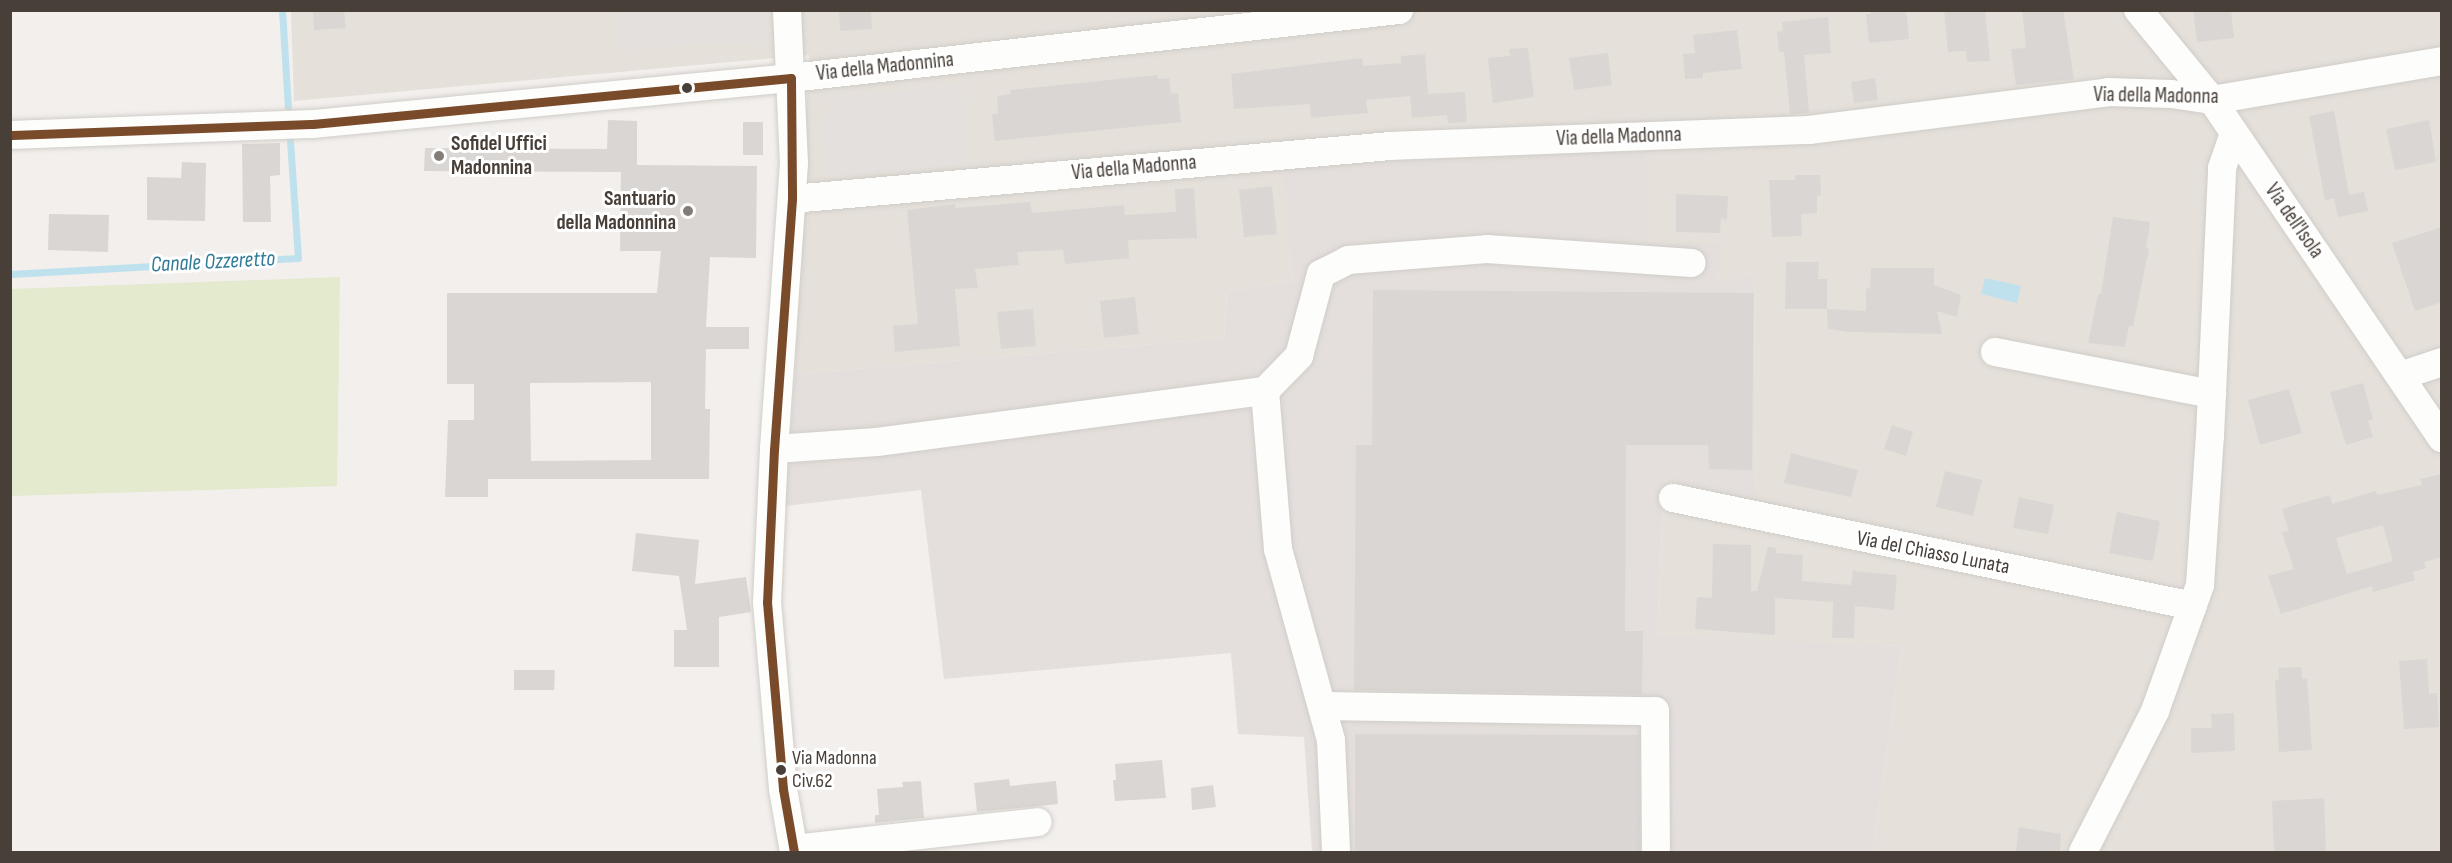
<!DOCTYPE html>
<html>
<head>
<meta charset="utf-8">
<style>
  body { margin:0 }
  #map { position:relative; width:2452px; height:863px; overflow:hidden; background:#f2efec; font-family:"Sofia Sans Condensed",sans-serif }
  div>[style] { position:absolute }
  [style*='--x'] { left:calc(var(--x)*1px); top:calc(var(--y)*1px); width:calc(var(--w)*1px); rotate:calc(var(--a)*1deg) }
  .residential>* { inset:0; background:#e5e0da }
  .industrial>* { inset:0; background:#e4dfdc }
  .green>* { inset:0; background:#e3eace }
  .parking>* { inset:0; background:#e4e0dd }
  .water>* { inset:0; background:#bfe1ed }
  .stream>* { height:7px; margin:-3.5px; padding:0 3.5px; transform-origin:3.5px; border-radius:3.5px; background:#bfe1ed }
  .building>* { inset:0; background:#dad6d3 }
  .roads { filter:drop-shadow(0 0 2px #d0cdc9) drop-shadow(0 0 2px #d0cdc9) }
  .minor>* { height:28px; margin:-14px; padding:0 14px; transform-origin:14px; border-radius:14px; background:#fdfdfc }
  .bus-1>* { height:9px; margin:-4.5px; padding:0 4.5px; transform-origin:4.5px; border-radius:4.5px; background:#7a4b2a }
  .dots>* { width:16px; height:16px; translate:-50% -50%; box-sizing:border-box; border:3px solid #fff; border-radius:50% }
  span { translate:-50% -50%; white-space:nowrap; text-align:center; line-height:1.15; -webkit-text-stroke:6px #fff; paint-order:stroke }
  .bus-label { font-size:20px; color:#483f38 }
  .left { translate:0 -50%; text-align:left }
  .street-label { font-size:21px; color:#483f38 }
  .poi-label { font-size:21px; color:#483f38; font-weight:700 }
  .right { translate:-100% -50%; text-align:right }
  .water-label { font-size:22px; color:#307a97; font-style:italic }
  .frame { position:absolute; inset:0; border:12px solid #483f38; pointer-events:none }
</style>
</head>
<body>
<div id="map">
  <div class="residential">
    <i style="clip-path:polygon(291px 10px,2441px 11px,2441px 852px,1872px 852px,1902px 646px,1657px 637px,1664px 480px,1756px 500px,1754px 277px,1717px 281px,1721px 243px,1647px 243px,1284px 169px,1293px 281px,1227px 291px,1224px 338px,795px 374px,809px 55px,294px 101px)"></i>
  </div>
  <div class="industrial">
    <i style="clip-path:polygon(1645px 152px,1647px 243px,1722px 243px,1717px 281px,1754px 276px,1756px 501px,1664px 480px,1657px 636px,1902px 646px,1872px 852px,1312px 852px,1304px 737px,1238px 734px,1231px 653px,944px 679px,921px 490px,785px 506px,795px 374px,1224px 338px,1227px 291px,1293px 281px,1283px 168px)"></i>
  </div>
  <div class="green">
    <i style="clip-path:polygon(340px 277px,337px 486px,11px 496px,11px 289px)"></i>
  </div>
  <div class="parking">
    <i style="clip-path:polygon(617px 11px,769px 11px,771px 41px,619px 49px)"></i>
    <i style="clip-path:polygon(961px 85px,969px 164px,826px 178px,820px 121px,832px 112px,830px 98px)"></i>
  </div>
  <div class="water">
    <i style="clip-path:polygon(1985px 278px,2021px 286px,2017px 303px,1981px 294px)"></i>
  </div>
  <div class="stream">
    <i style="--x:282;--y:10;--w:97;--a:86.5"></i>
    <i style="--x:10;--y:274;--w:288;--a:-3.2"></i>
    <i style="--x:298;--y:258;--w:118;--a:-93.9"></i>
  </div>
  <div class="building">
    <i style="clip-path:polygon(313px 10px,344px 10px,346px 28px,314px 30px)"></i>
    <i style="clip-path:polygon(839px 10px,871px 10px,872px 29px,840px 31px)"></i>
    <i style="clip-path:polygon(1871px 10px,1906px 10px,1909px 39px,1869px 43px,1866px 14px,1871px 14px)"></i>
    <i style="clip-path:polygon(1944px 10px,1985px 10px,1990px 61px,1967px 62px,1966px 51px,1948px 52px)"></i>
    <i style="clip-path:polygon(2022px 10px,2063px 10px,2074px 79px,2016px 85px,2011px 49px,2026px 48px)"></i>
    <i style="clip-path:polygon(2193px 10px,2231px 10px,2234px 38px,2197px 42px)"></i>
    <i style="clip-path:polygon(1828px 17px,1831px 53px,1804px 55px,1809px 113px,1790px 114px,1784px 52px,1779px 52px,1777px 32px,1783px 31px,1782px 22px)"></i>
    <i style="clip-path:polygon(1737px 30px,1742px 69px,1703px 73px,1703px 78px,1685px 79px,1683px 54px,1695px 53px,1693px 35px)"></i>
    <i style="clip-path:polygon(1528px 48px,1534px 97px,1493px 103px,1488px 58px,1510px 56px,1509px 49px)"></i>
    <i style="clip-path:polygon(1608px 53px,1612px 85px,1574px 90px,1569px 58px)"></i>
    <i style="clip-path:polygon(1425px 54px,1428px 94px,1465px 92px,1467px 122px,1448px 123px,1447px 115px,1412px 118px,1410px 96px,1366px 100px,1368px 113px,1311px 118px,1310px 104px,1234px 109px,1231px 74px,1362px 58px,1363px 66px,1401px 63px,1401px 56px)"></i>
    <i style="clip-path:polygon(1157px 75px,1158px 79px,1169px 78px,1171px 94px,1178px 93px,1181px 122px,995px 141px,992px 114px,998px 114px,997px 96px,1011px 94px,1010px 90px)"></i>
    <i style="clip-path:polygon(1875px 78px,1878px 100px,1854px 103px,1851px 82px)"></i>
    <i style="clip-path:polygon(2334px 111px,2349px 195px,2364px 192px,2368px 211px,2338px 217px,2334px 198px,2325px 200px,2309px 116px)"></i>
    <i style="clip-path:polygon(evenodd,608px 120px,637px 121px,637px 165px,757px 166px,756px 258px,710px 257px,706px 327px,749px 327px,749px 349px,706px 349px,705px 409px,710px 409px,709px 479px,488px 479px,488px 497px,445px 497px,448px 420px,474px 420px,474px 384px,447px 384px,447px 293px,657px 293px,661px 251px,620px 251px,621px 172px,424px 171px,425px 148px,607px 149px,608px 120px,651px 382px,651px 460px,531px 461px,530px 383px,651px 382px)"></i>
    <i style="clip-path:polygon(2429px 120px,2436px 162px,2395px 170px,2386px 129px)"></i>
    <i style="clip-path:polygon(743px 122px,763px 122px,763px 155px,743px 155px)"></i>
    <i style="clip-path:polygon(280px 143px,280px 175px,270px 176px,271px 222px,243px 222px,242px 144px)"></i>
    <i style="clip-path:polygon(182px 162px,206px 163px,205px 221px,147px 220px,147px 177px,181px 178px)"></i>
    <i style="clip-path:polygon(1795px 175px,1820px 175px,1821px 195px,1817px 196px,1817px 213px,1801px 214px,1802px 236px,1772px 237px,1769px 180px,1795px 180px)"></i>
    <i style="clip-path:polygon(1272px 186px,1277px 234px,1244px 237px,1239px 190px)"></i>
    <i style="clip-path:polygon(1194px 188px,1197px 238px,1128px 240px,1129px 258px,1065px 264px,1063px 250px,1017px 252px,1019px 265px,975px 269px,978px 288px,955px 289px,960px 346px,895px 352px,893px 326px,918px 324px,907px 210px,956px 204px,955px 208px,1030px 202px,1032px 213px,1124px 205px,1125px 215px,1176px 212px,1175px 189px)"></i>
    <i style="clip-path:polygon(1676px 194px,1728px 196px,1727px 220px,1721px 218px,1720px 233px,1676px 232px)"></i>
    <i style="clip-path:polygon(49px 214px,109px 215px,108px 252px,48px 250px)"></i>
    <i style="clip-path:polygon(2113px 217px,2150px 222px,2146px 248px,2149px 249px,2133px 326px,2129px 326px,2125px 347px,2088px 343px,2098px 294px,2101px 294px)"></i>
    <i style="clip-path:polygon(2442px 227px,2442px 302px,2415px 311px,2392px 243px)"></i>
    <i style="clip-path:polygon(1786px 262px,1819px 262px,1818px 279px,1827px 279px,1827px 309px,1785px 309px)"></i>
    <i style="clip-path:polygon(1871px 268px,1934px 268px,1934px 285px,1961px 295px,1957px 317px,1937px 311px,1942px 334px,1850px 332px,1828px 329px,1827px 309px,1866px 311px,1866px 288px,1870px 289px)"></i>
    <i style="clip-path:polygon(1373px 290px,1754px 293px,1752px 470px,1709px 469px,1708px 445px,1626px 445px,1625px 631px,1643px 631px,1642px 694px,1354px 690px,1356px 445px,1372px 445px)"></i>
    <i style="clip-path:polygon(1135px 297px,1139px 334px,1104px 338px,1100px 301px)"></i>
    <i style="clip-path:polygon(1033px 309px,1036px 346px,1001px 349px,997px 312px)"></i>
    <i style="clip-path:polygon(2363px 383px,2373px 419px,2368px 421px,2373px 437px,2346px 445px,2330px 392px)"></i>
    <i style="clip-path:polygon(2289px 389px,2302px 433px,2260px 445px,2248px 400px)"></i>
    <i style="clip-path:polygon(1892px 425px,1913px 432px,1906px 456px,1884px 449px)"></i>
    <i style="clip-path:polygon(1791px 453px,1858px 470px,1851px 497px,1784px 483px)"></i>
    <i style="clip-path:polygon(1945px 471px,1982px 480px,1973px 516px,1936px 507px)"></i>
    <i style="clip-path:polygon(evenodd,2442px 474px,2442px 557px,2424px 562px,2426px 568px,2413px 572px,2415px 580px,2373px 592px,2372px 586px,2281px 614px,2268px 576px,2294px 569px,2282px 532px,2289px 531px,2282px 509px,2330px 495px,2332px 504px,2376px 491px,2377px 495px,2422px 485px,2420px 479px,2442px 474px,2383px 525px,2393px 561px,2347px 574px,2336px 538px,2383px 525px)"></i>
    <i style="clip-path:polygon(2019px 497px,2054px 505px,2048px 534px,2013px 528px)"></i>
    <i style="clip-path:polygon(2117px 512px,2160px 521px,2153px 561px,2109px 553px)"></i>
    <i style="clip-path:polygon(636px 533px,699px 540px,695px 584px,746px 577px,751px 612px,719px 617px,719px 667px,674px 667px,674px 630px,687px 630px,679px 576px,632px 571px)"></i>
    <i style="clip-path:polygon(1713px 544px,1751px 545px,1751px 591px,1757px 591px,1768px 547px,1776px 548px,1776px 553px,1803px 555px,1802px 581px,1851px 585px,1853px 571px,1897px 575px,1894px 610px,1855px 606px,1854px 638px,1832px 638px,1833px 602px,1775px 598px,1775px 635px,1695px 629px,1697px 597px,1712px 598px)"></i>
    <i style="clip-path:polygon(2427px 659px,2429px 694px,2437px 693px,2439px 727px,2404px 729px,2399px 661px)"></i>
    <i style="clip-path:polygon(2301px 667px,2302px 679px,2307px 678px,2312px 750px,2279px 752px,2275px 680px,2279px 680px,2278px 668px)"></i>
    <i style="clip-path:polygon(514px 670px,555px 670px,554px 690px,514px 690px)"></i>
    <i style="clip-path:polygon(2234px 713px,2235px 751px,2191px 753px,2191px 728px,2212px 728px,2211px 714px)"></i>
    <i style="clip-path:polygon(1355px 734px,1639px 735px,1640px 852px,1355px 852px)"></i>
    <i style="clip-path:polygon(1162px 760px,1166px 798px,1115px 801px,1113px 780px,1116px 780px,1115px 764px)"></i>
    <i style="clip-path:polygon(1009px 779px,1010px 786px,1056px 781px,1058px 804px,977px 812px,974px 783px)"></i>
    <i style="clip-path:polygon(921px 781px,924px 818px,875px 823px,875px 815px,879px 815px,877px 789px,903px 787px,902px 782px)"></i>
    <i style="clip-path:polygon(1213px 785px,1216px 807px,1192px 810px,1191px 788px)"></i>
    <i style="clip-path:polygon(2324px 798px,2326px 852px,2274px 852px,2272px 801px)"></i>
    <i style="clip-path:polygon(2019px 827px,2061px 834px,2060px 852px,2016px 852px)"></i>
  </div>
  <div class="roads">
    <div class="minor">
      <i style="--x:787;--y:10;--w:153;--a:87.4"></i>
      <i style="--x:794;--y:163;--w:287;--a:94"></i>
      <i style="--x:774;--y:449;--w:153;--a:92.6"></i>
      <i style="--x:767;--y:602;--w:188;--a:85.1"></i>
      <i style="--x:783;--y:789;--w:64;--a:80.1"></i>
      <i style="--x:2138;--y:10;--w:117;--a:50.6"></i>
      <i style="--x:2212;--y:100;--w:409;--a:55.8"></i>
      <i style="--x:10;--y:135;--w:303;--a:-2.1"></i>
      <i style="--x:313;--y:124;--w:480;--a:-5.5"></i>
      <i style="--x:791;--y:78;--w:612;--a:-6.38"></i>
      <i style="--x:792;--y:199;--w:600;--a:-5.06"></i>
      <i style="--x:1390;--y:146;--w:419;--a:-2.2"></i>
      <i style="--x:1809;--y:130;--w:301;--a:-7.2"></i>
      <i style="--x:2108;--y:92;--w:63;--a:1.8"></i>
      <i style="--x:2171;--y:94;--w:41;--a:8.3"></i>
      <i style="--x:2212;--y:100;--w:233;--a:-9.6"></i>
      <i style="--x:1995;--y:352;--w:221;--a:11"></i>
      <i style="--x:2400;--y:376;--w:44;--a:-18.4"></i>
      <i style="--x:1265;--y:391;--w:159;--a:85.3"></i>
      <i style="--x:1278;--y:549;--w:198;--a:74.5"></i>
      <i style="--x:1331;--y:740;--w:112;--a:87.4"></i>
      <i style="--x:774;--y:449;--w:103;--a:-3.9"></i>
      <i style="--x:877;--y:442;--w:391;--a:-7.5"></i>
      <i style="--x:1265;--y:391;--w:49;--a:-45.8"></i>
      <i style="--x:1299;--y:356;--w:85;--a:-75"></i>
      <i style="--x:1321;--y:274;--w:30;--a:-27"></i>
      <i style="--x:1348;--y:260;--w:139;--a:-4.5"></i>
      <i style="--x:1487;--y:249;--w:205;--a:3.9"></i>
      <i style="--x:1673;--y:498;--w:531;--a:11.73"></i>
      <i style="--x:1322;--y:706;--w:333;--a:0.9"></i>
      <i style="--x:1655;--y:711;--w:141;--a:89.6"></i>
      <i style="--x:794;--y:849;--w:245;--a:-6.3"></i>
      <i style="--x:2083;--y:852;--w:158;--a:-62.9"></i>
      <i style="--x:2155;--y:711;--w:134;--a:-70.3"></i>
      <i style="--x:2200;--y:585;--w:149;--a:-86.2"></i>
      <i style="--x:2210;--y:436;--w:268;--a:-87.4"></i>
      <i style="--x:2222;--y:168;--w:36;--a:-71"></i>
    </div>
  </div>
  <div class="bus-1">
    <i style="--x:10;--y:135;--w:303;--a:-2.1"></i>
    <i style="--x:313;--y:124;--w:480;--a:-5.5"></i>
    <i style="--x:791;--y:78;--w:121;--a:89.5"></i>
    <i style="--x:792;--y:199;--w:251;--a:94.1"></i>
    <i style="--x:774;--y:449;--w:153;--a:92.6"></i>
    <i style="--x:767;--y:602;--w:188;--a:85.1"></i>
    <i style="--x:783;--y:789;--w:64;--a:80.1"></i>
  </div>
  <div class="dots">
    <i style="left:687px;top:88px;background:#483f38"></i>
    <i style="left:439px;top:156px;background:#847d77"></i>
    <i style="left:688px;top:211px;background:#847d77"></i>
    <i style="left:781px;top:770px;background:#483f38"></i>
  </div>
  <div class="bus-label">
    <span class="left" style="left:792px;top:770px">Via Madonna<br>Civ.62</span>
  </div>
  <div class="street-label">
    <span style="left:885px;top:67px;rotate:-6deg">Via della Madonnina</span>
    <span style="left:2156px;top:96px;rotate:1deg">Via della Madonna</span>
    <span style="left:1619px;top:137px;rotate:-2deg">Via della Madonna</span>
    <span style="left:1134px;top:168px;rotate:-5deg">Via della Madonna</span>
    <span style="left:2294px;top:221px;rotate:55deg">Via dell'Isola</span>
    <span style="left:1933px;top:553px;rotate:11deg">Via del Chiasso Lunata</span>
  </div>
  <div class="poi-label">
    <span class="left" style="left:451px;top:156px">Sofidel Uffici<br>Madonnina</span>
    <span class="right" style="left:676px;top:211px">Santuario<br>della Madonnina</span>
  </div>
  <div class="water-label">
    <span style="left:213px;top:262px;rotate:-3deg">Canale Ozzeretto</span>
  </div>
  <div class="frame"></div>
</div>
</body>
</html>
